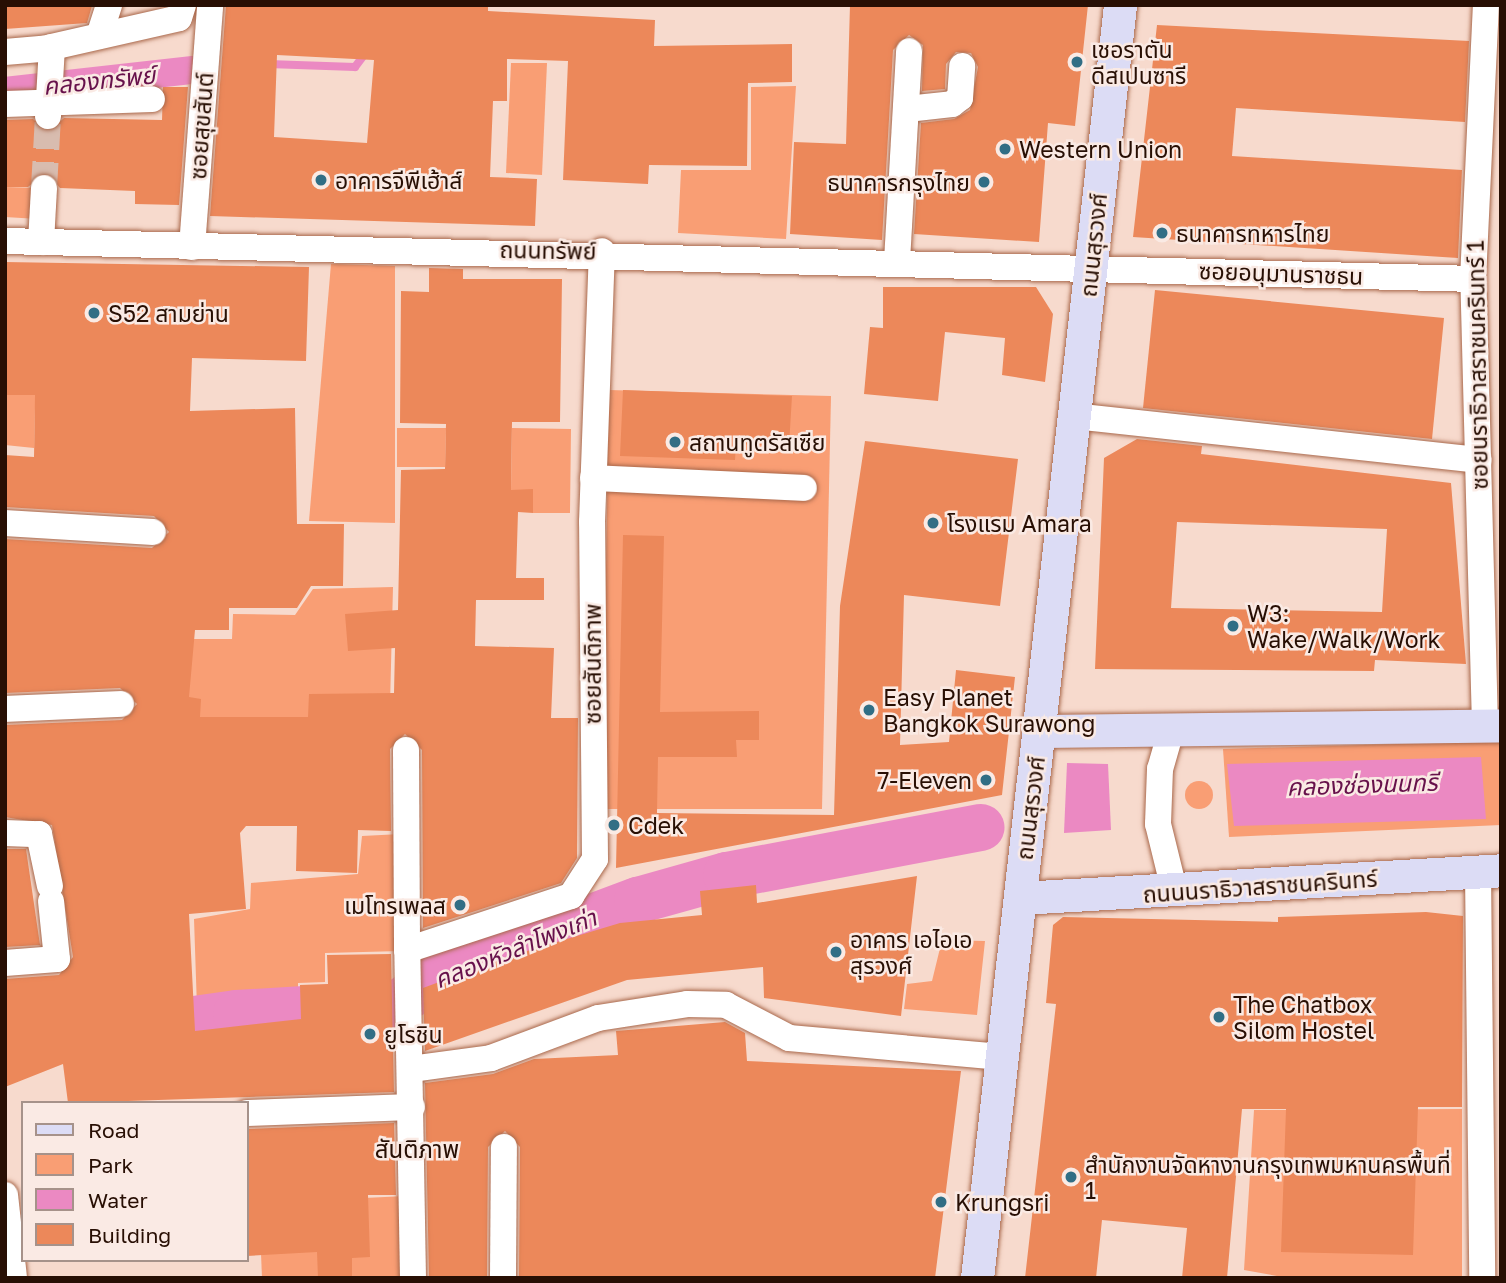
<!DOCTYPE html>
<html>
<head>
<meta charset="utf-8">
<style>
  body { margin:0 }
  #map { position:relative; width:1506px; height:1283px; overflow:hidden; background:#f7dacd; font-family:"Golos Text","Noto Sans Thai",sans-serif }
  div>[style] { position:absolute }
  [style*='--x'] { left:calc(var(--x)*1px); top:calc(var(--y)*1px); width:calc(var(--w)*1px); rotate:calc(var(--a)*1deg) }
  .green>* { inset:0; background:#f99e74 }
  .round { border-radius:50% }
  .water>* { inset:0; background:#eb89c2 }
  .stream>* { height:8px; margin:-4px; padding:0 4px; transform-origin:4px; border-radius:4px; background:#eb89c2 }
  .canal>* { height:28px; margin:-14px; padding:0 14px; transform-origin:14px; border-radius:14px; background:#eb89c2 }
  .river>* { height:47px; margin:-23.5px; padding:0 23.5px; transform-origin:23.5px; border-radius:23.5px; background:#eb89c2 }
  .building>* { inset:0; background:#ec885a }
  .minor-tunnel>* { height:26px; margin-top:-13px; transform-origin:0; background:repeating-linear-gradient(90deg,#d8bcaf 0 26px,transparent 0 39px) }
  .roads { filter:drop-shadow(0 0 2px #a9684b) drop-shadow(0 0 2px #a9684b) }
  .minor>* { height:26px; margin:-13px; padding:0 13px; transform-origin:13px; border-radius:13px; background:#fff }
  .major>* { height:33px; margin:-16.5px; padding:0 16.5px; transform-origin:16.5px; border-radius:16.5px; background:#dcdcf5 }
  .dots>* { width:19px; height:19px; translate:-50% -50%; box-sizing:border-box; border:4px solid #faeae4; border-radius:50% }
  span { translate:-50% -50%; white-space:nowrap; text-align:center; line-height:1.15; -webkit-text-stroke:5px #faeae4; paint-order:stroke }
  .poi-label { font-size:23px; color:#280f04 }
  .left { translate:0 -50%; text-align:left }
  .right { translate:-100% -50%; text-align:right }
  .street-label { font-size:23px; color:#280f04 }
  .water-label { font-size:24px; color:#67114b; font-style:italic }
  .neighbourhood-label { font-size:24px; color:#280f04 }
  .frame { position:absolute; inset:0; border:7px solid #280f04; pointer-events:none }
  .legend { position:absolute; left:21px; top:1101px; width:228px; height:161px; box-sizing:border-box; background:#faeae4; border:2px solid #a6928a; margin:0; padding:9px 12px; list-style:none; font-size:21px; color:#280f04 }
  .legend li { display:flex; align-items:center; gap:14px; height:35px }
  .legend b { width:35px; border:2px solid #a6928a }
</style>
</head>
<body>
<div id="map">
  <div class="green">
    <i style="clip-path:polygon(511px 63px,547px 63px,542px 175px,506px 173px)"></i>
    <i style="clip-path:polygon(796px 86px,786px 239px,678px 233px,681px 170px,751px 170px,751px 87px)"></i>
    <i style="clip-path:polygon(5px 187px,40px 188px,38px 219px,5px 217px)"></i>
    <i style="clip-path:polygon(331px 264px,395px 266px,395px 523px,309px 521px)"></i>
    <i style="clip-path:polygon(5px 360px,36px 366px,34px 448px,5px 445px)"></i>
    <i style="clip-path:polygon(609px 390px,831px 396px,822px 809px,602px 809px)"></i>
    <i style="clip-path:polygon(397px 428px,446px 428px,445px 467px,397px 467px)"></i>
    <i style="clip-path:polygon(512px 428px,571px 429px,570px 513px,533px 513px,533px 490px,511px 490px)"></i>
    <i style="clip-path:polygon(393px 587px,389px 744px,188px 781px,156px 639px,232px 639px,233px 614px,295px 615px,313px 589px)"></i>
    <i style="clip-path:polygon(1501px 741px,1501px 825px,1229px 837px,1223px 749px)"></i>
    <i class="round" style="left:1185px;top:781px;width:28px;height:28px"></i>
    <i style="clip-path:polygon(401px 834px,401px 951px,325px 953px,325px 982px,298px 983px,298px 999px,197px 1008px,194px 919px,250px 909px,251px 883px,358px 874px,362px 836px)"></i>
    <i style="clip-path:polygon(942px 940px,985px 941px,977px 1015px,904px 1009px,907px 984px,932px 981px)"></i>
    <i style="clip-path:polygon(1462px 1109px,1462px 1278px,1288px 1278px,1244px 1270px,1254px 1110px)"></i>
    <i style="clip-path:polygon(406px 1196px,404px 1278px,262px 1278px,259px 1203px)"></i>
  </div>
  <div class="water">
    <i style="clip-path:polygon(1481px 757px,1486px 819px,1234px 826px,1227px 764px)"></i>
    <i style="clip-path:polygon(1067px 763px,1108px 764px,1111px 830px,1064px 833px)"></i>
  </div>
  <div class="stream">
    <i style="--x:268;--y:64;--w:87;--a:2"></i>
    <i style="--x:355;--y:67;--w:20;--a:-53"></i>
  </div>
  <div class="canal">
    <i style="--x:5;--y:91;--w:189;--a:-6.4"></i>
  </div>
  <div class="river">
    <i style="--x:130;--y:1028;--w:107;--a:-8.1"></i>
    <i style="--x:236;--y:1013;--w:162;--a:-3.5"></i>
    <i style="--x:398;--y:1003;--w:47;--a:-36.4"></i>
    <i style="--x:436;--y:975;--w:215;--a:-20.5"></i>
    <i style="--x:637;--y:900;--w:92;--a:-15.7"></i>
    <i style="--x:726;--y:875;--w:259;--a:-10.7"></i>
  </div>
  <div class="building">
    <i style="clip-path:polygon(5px 5px,92px 5px,92px 6px,87px 23px,5px 29px)"></i>
    <i style="clip-path:polygon(evenodd,226px 5px,488px 5px,488px 11px,655px 20px,654px 46px,792px 44px,792px 82px,748px 83px,747px 166px,649px 165px,648px 184px,563px 180px,568px 61px,507px 59px,507px 101px,493px 101px,490px 177px,537px 179px,535px 226px,210px 216px,226px 5px,277px 55px,374px 60px,367px 143px,274px 137px,277px 55px)"></i>
    <i style="clip-path:polygon(850px 5px,1088px 5px,1075px 126px,1048px 123px,1039px 242px,914px 234px,921px 123px,954px 119px,970px 110px,978px 67px,971px 53px,956px 52px,946px 64px,945px 89px,922px 91px,923px 45px,909px 35px,893px 50px,882px 240px,790px 234px,794px 142px,846px 144px)"></i>
    <i style="clip-path:polygon(1157px 25px,1469px 41px,1465px 122px,1236px 108px,1232px 156px,1462px 170px,1458px 258px,1133px 237px)"></i>
    <i style="clip-path:polygon(163px 87px,188px 87px,179px 205px,135px 204px,135px 191px,60px 188px,46px 172px,28px 187px,5px 187px,5px 120px,33px 119px,48px 132px,64px 118px,162px 120px)"></i>
    <i style="clip-path:polygon(5px 262px,309px 267px,306px 361px,192px 358px,190px 411px,295px 408px,297px 524px,344px 524px,343px 586px,311px 586px,297px 608px,229px 608px,229px 630px,195px 630px,189px 697px,201px 699px,200px 717px,308px 717px,309px 694px,394px 693px,395px 648px,348px 651px,345px 614px,398px 610px,401px 470px,445px 469px,446px 424px,400px 423px,401px 291px,429px 292px,429px 268px,463px 269px,463px 279px,562px 279px,560px 422px,512px 422px,511px 490px,533px 489px,533px 513px,518px 512px,516px 578px,544px 578px,544px 600px,476px 600px,475px 646px,554px 648px,551px 718px,578px 718px,577px 858px,561px 883px,423px 928px,422px 750px,405px 734px,390px 749px,391px 831px,358px 830px,357px 873px,296px 871px,297px 826px,246px 826px,240px 833px,246px 909px,189px 914px,195px 1031px,301px 1019px,300px 985px,328px 984px,327px 955px,391px 954px,394px 1092px,68px 1103px,63px 1064px,5px 1087px,5px 979px,59px 975px,73px 957px,52px 825px,5px 817px,5px 725px,122px 720px,137px 704px,120px 688px,5px 693px,5px 539px,152px 548px,169px 532px,154px 516px,5px 507px,5px 455px,34px 457px,35px 395px,5px 395px)"></i>
    <i style="clip-path:polygon(883px 287px,1036px 287px,1053px 314px,1045px 382px,1002px 375px,1005px 338px,945px 332px,938px 401px,864px 394px,870px 327px,883px 328px)"></i>
    <i style="clip-path:polygon(1155px 290px,1444px 318px,1432px 439px,1143px 408px)"></i>
    <i style="clip-path:polygon(623px 390px,792px 396px,789px 446px,736px 444px,735px 460px,620px 456px)"></i>
    <i style="clip-path:polygon(evenodd,1137px 439px,1202px 446px,1201px 454px,1451px 483px,1466px 664px,1375px 660px,1374px 671px,1095px 669px,1104px 458px,1137px 439px,1177px 522px,1387px 529px,1382px 612px,1171px 608px,1177px 522px)"></i>
    <i style="clip-path:polygon(865px 441px,1018px 459px,1000px 606px,904px 595px,900px 745px,949px 742px,956px 670px,1015px 677px,1002px 795px,616px 868px,623px 535px,664px 536px,660px 712px,759px 711px,759px 740px,736px 740px,737px 757px,658px 757px,657px 813px,834px 815px,840px 606px)"></i>
    <i style="clip-path:polygon(5px 849px,26px 849px,40px 945px,5px 947px)"></i>
    <i style="clip-path:polygon(917px 876px,901px 1016px,764px 998px,763px 967px,627px 980px,425px 1051px,423px 988px,504px 958px,620px 923px,702px 915px,700px 891px,756px 885px,757px 903px)"></i>
    <i style="clip-path:polygon(1426px 912px,1463px 916px,1462px 1107px,1418px 1107px,1413px 1255px,1281px 1252px,1286px 1109px,1242px 1109px,1227px 1278px,1182px 1278px,1187px 1228px,1102px 1220px,1096px 1278px,1025px 1278px,1056px 1004px,1046px 1003px,1053px 925px,1063px 917px,1278px 922px,1278px 917px)"></i>
    <i style="clip-path:polygon(725px 1022px,745px 1033px,747px 1061px,961px 1071px,935px 1278px,519px 1278px,520px 1147px,505px 1131px,488px 1147px,487px 1278px,429px 1278px,425px 1083px,493px 1074px,534px 1059px,618px 1055px,616px 1031px)"></i>
    <i style="clip-path:polygon(394px 1123px,396px 1195px,368px 1195px,370px 1257px,352px 1258px,352px 1278px,318px 1278px,317px 1252px,247px 1256px,247px 1129px)"></i>
  </div>
  <div class="minor-tunnel">
    <i style="--x:44;--y:188;--w:72;--a:-86.8"></i>
  </div>
  <div class="roads">
    <div class="minor">
      <i style="--x:99;--y:36;--w:33;--a:-72"></i>
      <i style="--x:5;--y:52;--w:38;--a:-5"></i>
      <i style="--x:43;--y:49;--w:139;--a:-12.8"></i>
      <i style="--x:179;--y:18;--w:14;--a:-73"></i>
      <i style="--x:5;--y:104;--w:147;--a:-1.9"></i>
      <i style="--x:907;--y:109;--w:45;--a:-6.3"></i>
      <i style="--x:952;--y:104;--w:10;--a:-37"></i>
      <i style="--x:960;--y:98;--w:32;--a:-86"></i>
      <i style="--x:48;--y:116;--w:69;--a:-86.7"></i>
      <i style="--x:5;--y:241;--w:1468;--a:1.48"></i>
      <i style="--x:41;--y:242;--w:54;--a:-86.8"></i>
      <i style="--x:192;--y:247;--w:243;--a:-85.7"></i>
      <i style="--x:897;--y:261;--w:210;--a:-86.7"></i>
      <i style="--x:1074;--y:416;--w:407;--a:6.2"></i>
      <i style="--x:593;--y:478;--w:211;--a:2.7"></i>
      <i style="--x:5;--y:523;--w:148;--a:3.5"></i>
      <i style="--x:5;--y:709;--w:116;--a:-2.5"></i>
      <i style="--x:1485;--y:726;--w:447;--a:-91.5"></i>
      <i style="--x:1473;--y:279;--w:274;--a:-87.3"></i>
      <i style="--x:1171;--y:731;--w:40;--a:106"></i>
      <i style="--x:1160;--y:769;--w:55;--a:92.1"></i>
      <i style="--x:1158;--y:824;--w:71;--a:76.2"></i>
      <i style="--x:406;--y:750;--w:200;--a:89.7"></i>
      <i style="--x:5;--y:833;--w:34;--a:2"></i>
      <i style="--x:39;--y:834;--w:53;--a:78.1"></i>
      <i style="--x:1478;--y:871;--w:407;--a:89.4"></i>
      <i style="--x:5;--y:963;--w:52;--a:-4.4"></i>
      <i style="--x:57;--y:959;--w:58;--a:-95.9"></i>
      <i style="--x:411;--y:1069;--w:81;--a:-7.8"></i>
      <i style="--x:491;--y:1058;--w:114;--a:-20.5"></i>
      <i style="--x:598;--y:1018;--w:90;--a:-8.9"></i>
      <i style="--x:687;--y:1004;--w:39;--a:1"></i>
      <i style="--x:726;--y:1005;--w:71;--a:27.6"></i>
      <i style="--x:789;--y:1038;--w:213;--a:5.1"></i>
      <i style="--x:247;--y:1113;--w:165;--a:-2.1"></i>
      <i style="--x:5;--y:1195;--w:83;--a:83.8"></i>
      <i style="--x:413;--y:1278;--w:328;--a:-91"></i>
      <i style="--x:407;--y:950;--w:173;--a:-18.2"></i>
      <i style="--x:571;--y:896;--w:44;--a:-57"></i>
      <i style="--x:595;--y:859;--w:337;--a:-90.5"></i>
      <i style="--x:592;--y:522;--w:271;--a:-87.9"></i>
      <i style="--x:503;--y:1278;--w:131;--a:-89.6"></i>
    </div>
    <div class="major">
      <i style="--x:1039;--y:731;--w:462;--a:-0.7"></i>
      <i style="--x:1020;--y:898;--w:482;--a:-3.3"></i>
      <i style="--x:977;--y:1278;--w:1281;--a:-83.59"></i>
    </div>
  </div>
  <div class="dots">
    <i style="left:1077px;top:62px;background:#316e85"></i>
    <i style="left:1005px;top:149px;background:#316e85"></i>
    <i style="left:321px;top:180px;background:#316e85"></i>
    <i style="left:984px;top:182px;background:#316e85"></i>
    <i style="left:1162px;top:233px;background:#316e85"></i>
    <i style="left:94px;top:313px;background:#316e85"></i>
    <i style="left:675px;top:442px;background:#316e85"></i>
    <i style="left:933px;top:523px;background:#316e85"></i>
    <i style="left:1233px;top:626px;background:#316e85"></i>
    <i style="left:869px;top:710px;background:#316e85"></i>
    <i style="left:986px;top:780px;background:#316e85"></i>
    <i style="left:614px;top:825px;background:#316e85"></i>
    <i style="left:460px;top:905px;background:#316e85"></i>
    <i style="left:836px;top:952px;background:#316e85"></i>
    <i style="left:1219px;top:1017px;background:#316e85"></i>
    <i style="left:370px;top:1034px;background:#316e85"></i>
    <i style="left:1071px;top:1177px;background:#316e85"></i>
    <i style="left:941px;top:1202px;background:#316e85"></i>
  </div>
  <div class="poi-label">
    <span class="left" style="left:1091px;top:62px">เชอราตัน<br>ดีสเปนซารี</span>
    <span class="left" style="left:1019px;top:149px">Western Union</span>
    <span class="left" style="left:335px;top:180px">อาคารจีพีเฮ้าส์</span>
    <span class="right" style="left:970px;top:182px">ธนาคารกรุงไทย</span>
    <span class="left" style="left:1176px;top:233px">ธนาคารทหารไทย</span>
    <span class="left" style="left:108px;top:313px">S52 สามย่าน</span>
    <span class="left" style="left:689px;top:442px">สถานทูตรัสเซีย</span>
    <span class="left" style="left:947px;top:523px">โรงแรม Amara</span>
    <span class="left" style="left:1247px;top:626px">W3:<br>Wake/Walk/Work</span>
    <span class="left" style="left:883px;top:710px">Easy Planet<br>Bangkok Surawong</span>
    <span class="right" style="left:972px;top:780px">7-Eleven</span>
    <span class="left" style="left:628px;top:825px">Cdek</span>
    <span class="right" style="left:446px;top:905px">เมโทรเพลส</span>
    <span class="left" style="left:850px;top:952px">อาคาร เอไอเอ<br>สุรวงศ์</span>
    <span class="left" style="left:1233px;top:1017px">The Chatbox<br>Silom Hostel</span>
    <span class="left" style="left:384px;top:1034px">ยูโรชิน</span>
    <span class="left" style="left:1085px;top:1177px">สำนักงานจัดหางานกรุงเทพมหานครพื้นที่<br>1</span>
    <span class="left" style="left:955px;top:1202px">Krungsri</span>
  </div>
  <div class="street-label">
    <span style="left:201px;top:126px;rotate:-86deg">ซอยสุขสันต์</span>
    <span style="left:1093px;top:245px;rotate:-84deg">ถนนสุรวงศ์</span>
    <span style="left:548px;top:250px;rotate:1deg">ถนนทรัพย์</span>
    <span style="left:1281px;top:273px;rotate:2deg">ซอยอนุมานราชธน</span>
    <span style="left:1477px;top:365px;rotate:-91deg">ซอยนราธิวาสราชนครินทร์ 1</span>
    <span style="left:592px;top:664px;rotate:-90deg">ซอยสันติภาพ</span>
    <span style="left:1030px;top:808px;rotate:-83deg">ถนนสุรวงศ์</span>
    <span style="left:1260px;top:886px;rotate:-4deg">ถนนนราธิวาสราชนครินทร์</span>
  </div>
  <div class="water-label">
    <span style="left:99px;top:80px;rotate:-6deg">คลองทรัพย์</span>
    <span style="left:1362px;top:784px;rotate:-2deg">คลองช่องนนทรี</span>
    <span style="left:515px;top:948px;rotate:-22deg">คลองหัวลำโพงเก่า</span>
  </div>
  <div class="neighbourhood-label">
    <span style="left:417px;top:1149px">สันติภาพ</span>
  </div>
  <div class="frame"></div>
  <ul class="legend">
  <li><b style="height:9px;background:#dcdcf5"></b>Road</li>
  <li><b style="height:19px;background:#f99e74"></b>Park</li>
  <li><b style="height:19px;background:#eb89c2"></b>Water</li>
  <li><b style="height:19px;background:#ec885a"></b>Building</li>
  </ul>
</div>
</body>
</html>
